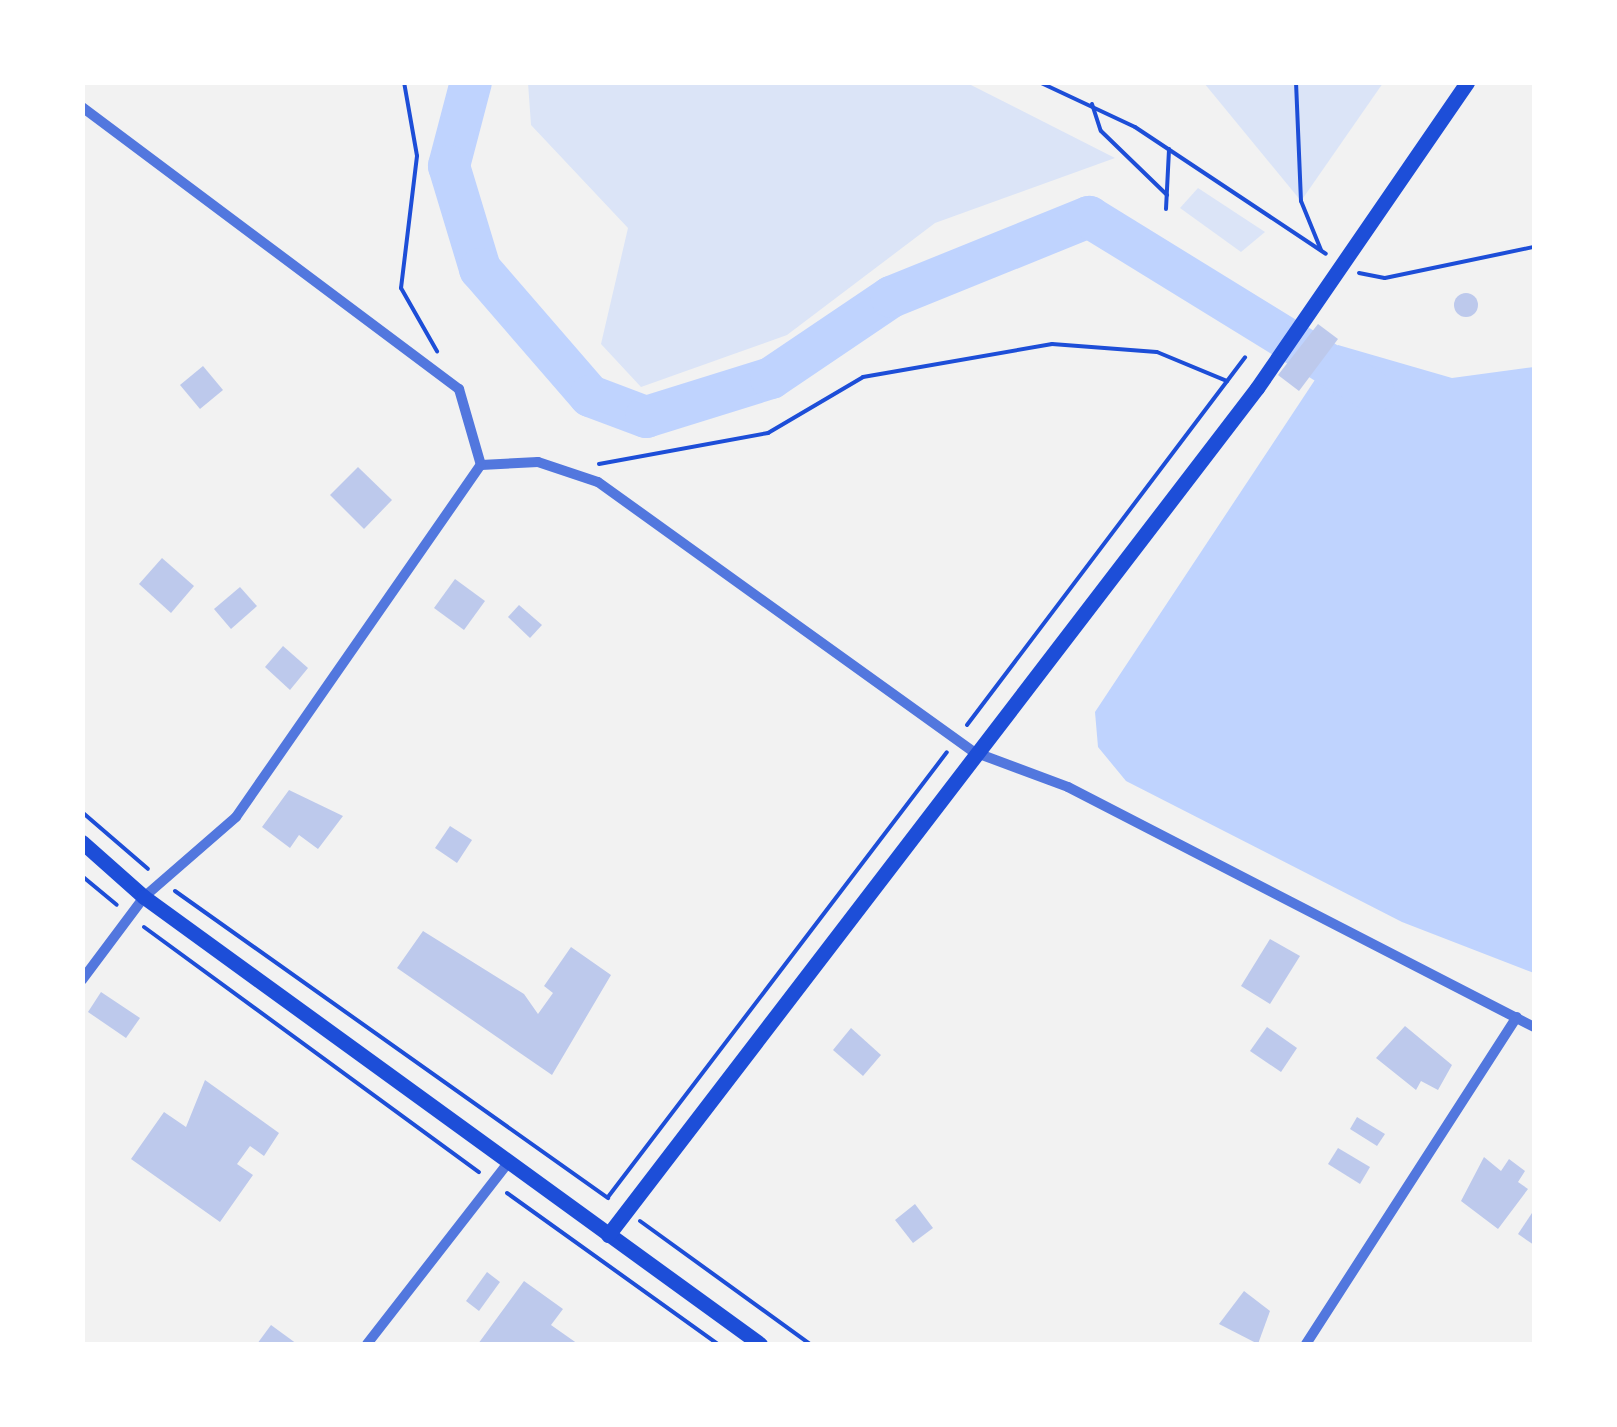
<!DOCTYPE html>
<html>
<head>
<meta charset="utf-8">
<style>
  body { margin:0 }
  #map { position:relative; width:1617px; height:1427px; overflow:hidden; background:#f2f2f2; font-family:Lato,sans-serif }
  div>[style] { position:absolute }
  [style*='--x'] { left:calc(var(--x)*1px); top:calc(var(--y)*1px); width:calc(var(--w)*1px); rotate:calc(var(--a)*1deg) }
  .green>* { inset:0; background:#dbe4f7 }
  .water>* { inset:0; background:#bfd3fe }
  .river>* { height:42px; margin:-21px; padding:0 21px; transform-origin:21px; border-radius:21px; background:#bfd3fe }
  .building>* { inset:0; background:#bdc9ec }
  .round { border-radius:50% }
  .path>* { height:4px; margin:-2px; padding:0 2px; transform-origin:2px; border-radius:2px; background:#1d4ed8 }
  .minor>* { height:10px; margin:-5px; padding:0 5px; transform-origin:5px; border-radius:5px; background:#5277de }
  .secondary>* { height:15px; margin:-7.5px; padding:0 7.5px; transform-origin:7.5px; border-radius:7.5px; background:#1d4ed8 }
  span { translate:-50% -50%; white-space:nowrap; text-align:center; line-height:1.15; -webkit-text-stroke:8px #fff; paint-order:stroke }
  .frame { position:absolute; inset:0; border:85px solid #fff; pointer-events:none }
</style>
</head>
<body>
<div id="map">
  <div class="green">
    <i style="clip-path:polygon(528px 83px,967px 83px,1115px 158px,935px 223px,787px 335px,641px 387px,601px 344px,628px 228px,531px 125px)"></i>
    <i style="clip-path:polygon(1204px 83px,1383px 83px,1301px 201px)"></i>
    <i style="clip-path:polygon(1198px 188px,1265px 232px,1241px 252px,1180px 208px)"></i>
  </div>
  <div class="water">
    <i style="clip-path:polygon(1338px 345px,1452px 378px,1534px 367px,1534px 973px,1402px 922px,1126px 781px,1098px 747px,1095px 712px)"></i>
  </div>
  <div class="river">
    <i style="--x:471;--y:82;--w:87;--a:104.7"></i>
    <i style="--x:449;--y:166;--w:108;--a:73.2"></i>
    <i style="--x:480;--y:269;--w:168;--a:49.1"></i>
    <i style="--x:590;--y:396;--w:60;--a:20.6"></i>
    <i style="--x:646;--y:417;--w:131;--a:-17.3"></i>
    <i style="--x:771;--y:378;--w:145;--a:-34"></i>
    <i style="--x:891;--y:297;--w:214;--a:-22"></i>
    <i style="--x:1089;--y:217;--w:334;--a:31.6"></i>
  </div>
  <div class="building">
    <i class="round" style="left:1454px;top:293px;width:24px;height:24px"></i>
    <i style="clip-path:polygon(1318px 324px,1338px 339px,1299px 391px,1278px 375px)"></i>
    <i style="clip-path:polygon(203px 366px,223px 390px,200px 409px,180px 385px)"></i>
    <i style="clip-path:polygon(358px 467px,392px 500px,364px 529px,330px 495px)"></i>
    <i style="clip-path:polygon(162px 558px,194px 586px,171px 613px,139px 584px)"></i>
    <i style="clip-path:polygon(455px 579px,485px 601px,464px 630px,434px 608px)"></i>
    <i style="clip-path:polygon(240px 587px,257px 606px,231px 629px,214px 609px)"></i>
    <i style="clip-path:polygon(519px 605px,542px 625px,530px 638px,508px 617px)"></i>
    <i style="clip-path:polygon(283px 646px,308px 668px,290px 690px,265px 667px)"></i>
    <i style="clip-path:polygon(289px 790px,343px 816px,318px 849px,299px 835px,290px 848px,262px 827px)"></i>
    <i style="clip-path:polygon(450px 826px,472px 840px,457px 863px,435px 848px)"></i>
    <i style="clip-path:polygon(423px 931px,524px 994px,538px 1014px,553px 993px,544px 986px,571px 947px,611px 975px,552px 1075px,397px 968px)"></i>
    <i style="clip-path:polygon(1270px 939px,1300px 956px,1270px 1004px,1241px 986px)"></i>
    <i style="clip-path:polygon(101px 992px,140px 1018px,126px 1038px,88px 1012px)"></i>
    <i style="clip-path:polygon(1405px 1026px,1452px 1065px,1438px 1090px,1421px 1081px,1416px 1090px,1376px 1058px)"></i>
    <i style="clip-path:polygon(1267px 1027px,1297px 1048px,1281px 1072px,1250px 1051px)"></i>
    <i style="clip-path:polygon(851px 1028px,881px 1055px,863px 1076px,833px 1050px)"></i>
    <i style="clip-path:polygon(205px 1080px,279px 1133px,264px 1156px,250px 1146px,237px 1164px,253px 1175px,220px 1222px,131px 1159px,164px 1112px,186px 1127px)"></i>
    <i style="clip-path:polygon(1357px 1117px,1385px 1134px,1377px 1146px,1350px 1129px)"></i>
    <i style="clip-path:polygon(1338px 1148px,1370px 1167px,1360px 1184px,1328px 1164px)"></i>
    <i style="clip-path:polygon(1484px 1157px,1501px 1171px,1509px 1159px,1525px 1171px,1518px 1182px,1528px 1189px,1498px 1229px,1461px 1201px)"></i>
    <i style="clip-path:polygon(915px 1204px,933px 1228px,913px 1243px,895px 1220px)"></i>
    <i style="clip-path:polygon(1534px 1210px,1534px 1245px,1518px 1234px)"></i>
    <i style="clip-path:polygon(487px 1272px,500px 1282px,479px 1311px,466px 1301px)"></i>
    <i style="clip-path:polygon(524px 1281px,563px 1309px,551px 1325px,578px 1344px,478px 1344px)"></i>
    <i style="clip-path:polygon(1244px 1291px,1270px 1311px,1258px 1344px,1219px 1324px)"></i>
    <i style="clip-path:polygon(271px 1325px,297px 1344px,257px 1344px)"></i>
  </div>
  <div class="path">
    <i style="--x:404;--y:82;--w:75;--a:80"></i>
    <i style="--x:417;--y:156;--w:133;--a:96.9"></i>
    <i style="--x:401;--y:288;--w:73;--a:60.3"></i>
    <i style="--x:1039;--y:82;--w:106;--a:25.1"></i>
    <i style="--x:1135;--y:127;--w:229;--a:33.6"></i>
    <i style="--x:1296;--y:82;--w:119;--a:87.6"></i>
    <i style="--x:1301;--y:201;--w:53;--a:67.8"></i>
    <i style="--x:1092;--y:104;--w:28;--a:72"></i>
    <i style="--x:1101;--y:131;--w:92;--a:44.1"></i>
    <i style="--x:1166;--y:209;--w:60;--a:-87.1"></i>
    <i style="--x:1359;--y:273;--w:26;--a:11"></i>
    <i style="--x:1385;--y:278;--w:152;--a:-11.8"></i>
    <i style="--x:599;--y:464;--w:172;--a:-10.4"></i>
    <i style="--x:768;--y:433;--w:110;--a:-30.5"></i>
    <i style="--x:863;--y:377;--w:192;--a:-9.9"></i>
    <i style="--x:1052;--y:344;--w:105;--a:4.4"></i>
    <i style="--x:1157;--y:352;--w:76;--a:22.5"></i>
    <i style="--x:967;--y:725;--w:461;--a:-52.9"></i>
    <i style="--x:82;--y:812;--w:87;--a:40.8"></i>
    <i style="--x:82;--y:876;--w:45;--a:39.6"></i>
    <i style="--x:175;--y:891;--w:531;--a:35.34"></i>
    <i style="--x:144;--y:927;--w:415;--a:36.2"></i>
    <i style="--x:507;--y:1193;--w:259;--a:35.6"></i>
    <i style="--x:608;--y:1197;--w:559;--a:-52.7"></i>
    <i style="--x:640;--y:1221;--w:210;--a:35.9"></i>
  </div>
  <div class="minor">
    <i style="--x:82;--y:107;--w:471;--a:36.8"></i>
    <i style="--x:459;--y:389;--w:79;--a:73.9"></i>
    <i style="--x:481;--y:465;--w:57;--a:-3"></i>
    <i style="--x:538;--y:462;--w:63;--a:18.4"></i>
    <i style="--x:598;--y:482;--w:463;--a:35.7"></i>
    <i style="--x:974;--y:752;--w:100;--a:20.4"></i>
    <i style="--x:1068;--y:787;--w:524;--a:27.25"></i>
    <i style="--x:82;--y:980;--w:104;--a:-53.2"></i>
    <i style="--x:144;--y:897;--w:122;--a:-41"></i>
    <i style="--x:236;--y:817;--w:429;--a:-55.2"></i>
    <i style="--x:367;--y:1344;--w:228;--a:-52.1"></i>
    <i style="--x:1306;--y:1344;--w:389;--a:-57.2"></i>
  </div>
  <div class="secondary">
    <i style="--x:82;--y:842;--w:83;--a:41.6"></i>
    <i style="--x:144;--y:897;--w:761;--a:35.97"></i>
    <i style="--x:608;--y:1235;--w:1067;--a:-52.54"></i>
    <i style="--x:1257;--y:388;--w:371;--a:-55.5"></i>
  </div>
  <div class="frame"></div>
</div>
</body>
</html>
